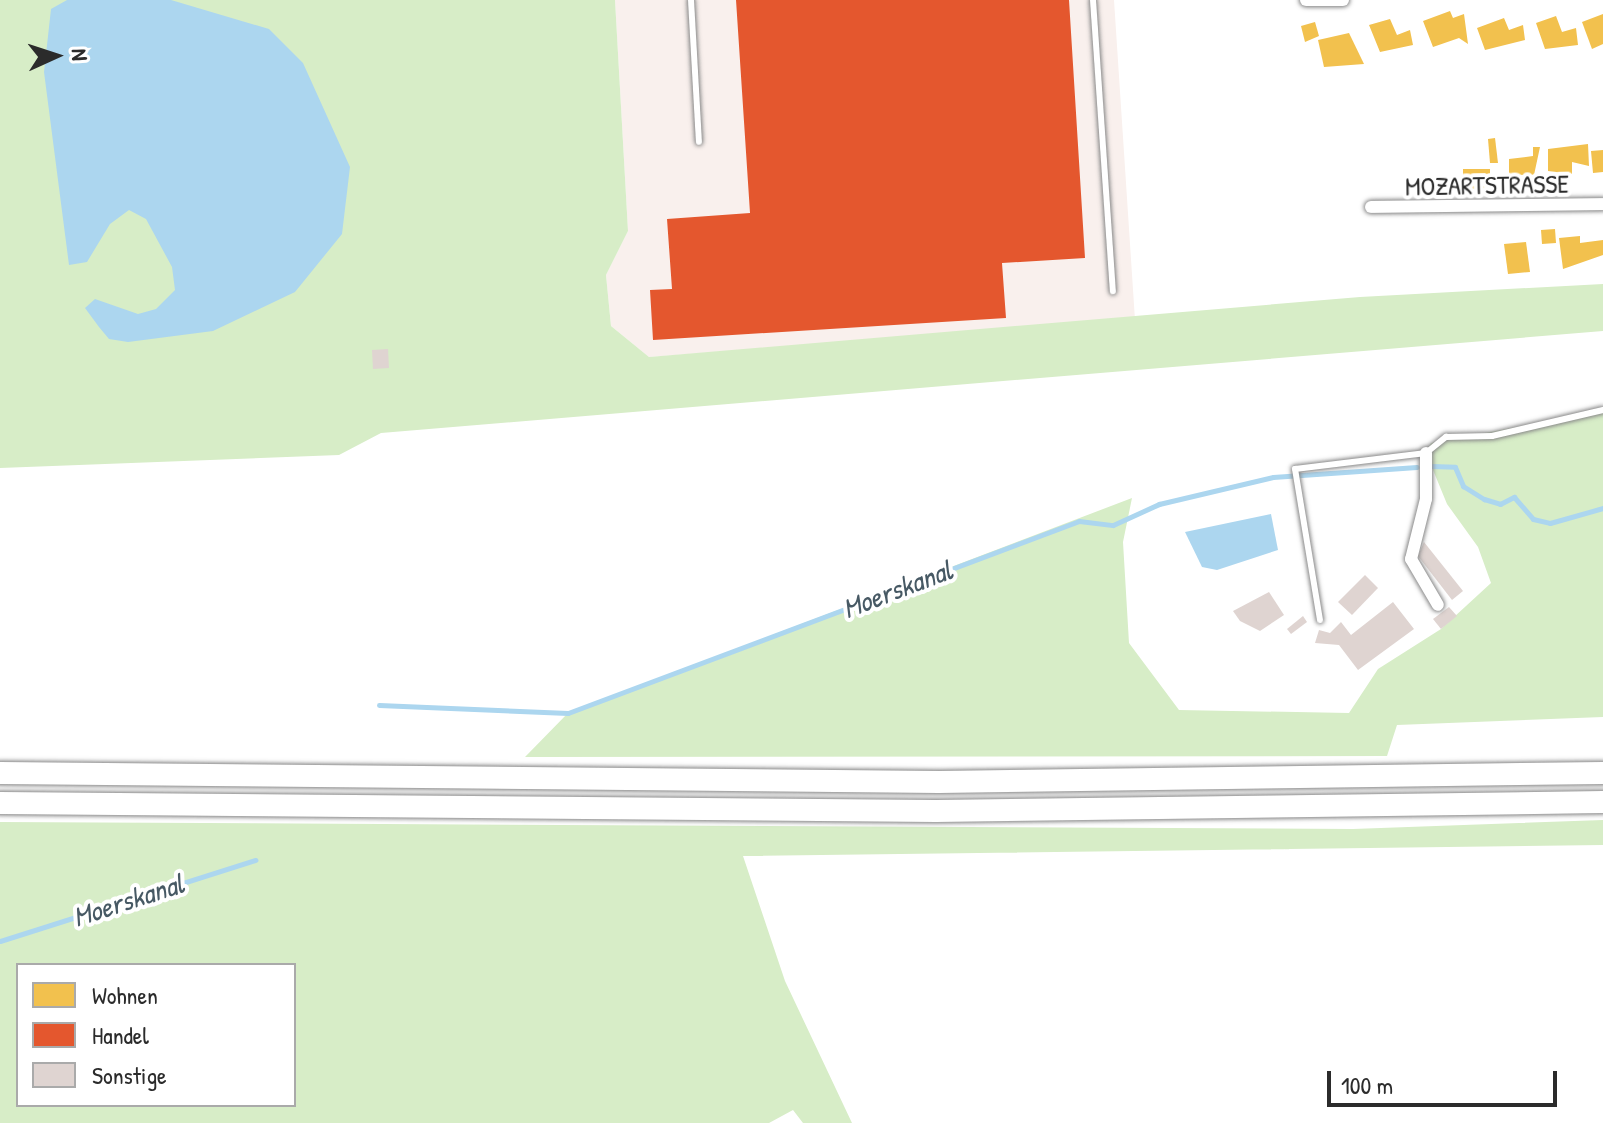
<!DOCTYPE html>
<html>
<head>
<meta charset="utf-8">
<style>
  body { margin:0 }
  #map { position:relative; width:1603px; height:1123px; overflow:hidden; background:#fff; font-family:"Patrick Hand",sans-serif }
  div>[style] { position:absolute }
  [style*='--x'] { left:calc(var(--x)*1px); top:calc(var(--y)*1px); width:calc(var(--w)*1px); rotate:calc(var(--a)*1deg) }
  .built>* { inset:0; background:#f9f0ed }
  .green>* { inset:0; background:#d7edc7 }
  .water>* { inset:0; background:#acd6ef }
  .homes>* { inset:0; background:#f2c14e }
  .shops>* { inset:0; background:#e4572e }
  .stream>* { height:5px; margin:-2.5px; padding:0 2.5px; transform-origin:2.5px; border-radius:2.5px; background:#acd6ef }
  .building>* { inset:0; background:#dfd4d1 }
  .roads { filter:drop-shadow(0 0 2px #8a8a8a) drop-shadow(0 0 2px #8a8a8a) }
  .service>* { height:6px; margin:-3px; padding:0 3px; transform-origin:3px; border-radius:3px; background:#fff }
  .minor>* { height:12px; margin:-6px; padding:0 6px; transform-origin:6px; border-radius:6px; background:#fff }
  .motorway>* { height:22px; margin:-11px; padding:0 11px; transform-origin:11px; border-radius:11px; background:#fff }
  span { translate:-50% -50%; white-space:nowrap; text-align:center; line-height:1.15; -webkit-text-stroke:8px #fff; paint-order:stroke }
  .street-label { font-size:26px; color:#2b2b2b }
  .water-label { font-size:28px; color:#475964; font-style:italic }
  .legend { position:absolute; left:16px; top:963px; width:280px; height:144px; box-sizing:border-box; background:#fff; border:2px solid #aaa; margin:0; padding:10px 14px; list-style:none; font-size:24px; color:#2b2b2b }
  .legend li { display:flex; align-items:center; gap:16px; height:40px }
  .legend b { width:40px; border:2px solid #aaa }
  .north { position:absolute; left:16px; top:16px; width:80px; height:80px; -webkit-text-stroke:6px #fff; paint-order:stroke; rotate:87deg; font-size:22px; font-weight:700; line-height:32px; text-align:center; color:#2b2b2b }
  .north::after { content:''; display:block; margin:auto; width:28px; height:36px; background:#2b2b2b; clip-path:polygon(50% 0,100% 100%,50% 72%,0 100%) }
  .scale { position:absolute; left:1327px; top:1071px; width:230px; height:36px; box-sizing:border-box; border:4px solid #2b2b2b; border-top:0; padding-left:10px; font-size:24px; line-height:28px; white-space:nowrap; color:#2b2b2b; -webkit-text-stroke:6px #fff; paint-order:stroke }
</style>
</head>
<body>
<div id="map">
  <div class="built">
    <i style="clip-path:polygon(615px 0,1114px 0,1135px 320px,649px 357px,611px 326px,606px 275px,628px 231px)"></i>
  </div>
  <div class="green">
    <i style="clip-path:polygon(0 0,615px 0,628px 231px,606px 275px,611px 326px,649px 357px,1360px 297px,1603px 284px,1603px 331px,381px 433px,339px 455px,0 468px)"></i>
    <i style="clip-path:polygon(1603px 411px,1603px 717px,1397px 725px,1387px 756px,525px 757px,568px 713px,1132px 498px,1123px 542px,1129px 643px,1179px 710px,1349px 713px,1378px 669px,1441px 629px,1491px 583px,1478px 547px,1447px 504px,1426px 453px,1431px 443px)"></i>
    <i style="clip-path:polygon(evenodd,1603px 820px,1603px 845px,743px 856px,785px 981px,852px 1123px,803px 1123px,793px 1110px,769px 1123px,0 1123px,0 822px,1353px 829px,1603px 820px,18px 965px,294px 965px,294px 1105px,18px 1105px,18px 965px)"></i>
  </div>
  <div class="water">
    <i style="clip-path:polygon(67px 0,171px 0,269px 29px,303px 63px,350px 167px,342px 234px,295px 292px,213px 331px,128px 342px,109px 339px,99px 327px,85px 308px,95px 299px,138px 314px,156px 309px,175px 290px,172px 267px,146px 219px,129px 210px,110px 224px,87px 262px,69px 265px,44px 72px,51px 9px)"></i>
    <i style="clip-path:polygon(1271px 514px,1278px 550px,1217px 570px,1202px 567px,1185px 532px)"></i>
  </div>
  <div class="homes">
    <i style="clip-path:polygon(1450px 11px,1453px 18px,1464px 14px,1468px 44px,1459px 38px,1433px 47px,1423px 21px)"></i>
    <i style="clip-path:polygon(1603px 14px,1603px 44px,1592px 49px,1582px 22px)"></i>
    <i style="clip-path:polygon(1556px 16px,1562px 32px,1576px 28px,1578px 45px,1545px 49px,1536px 23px)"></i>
    <i style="clip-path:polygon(1504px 18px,1509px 30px,1523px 25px,1525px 40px,1485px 50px,1477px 28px)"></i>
    <i style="clip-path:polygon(1390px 19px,1397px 35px,1410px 30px,1413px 45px,1380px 52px,1369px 25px)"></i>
    <i style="clip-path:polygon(1315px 22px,1319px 36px,1305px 42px,1301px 26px)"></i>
    <i style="clip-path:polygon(1349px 33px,1364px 64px,1324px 67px,1318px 40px)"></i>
    <i style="clip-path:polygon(1495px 138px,1498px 163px,1490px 163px,1488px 139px)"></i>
    <i style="clip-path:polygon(1588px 144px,1589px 166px,1572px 162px,1572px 174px,1548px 171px,1548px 149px)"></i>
    <i style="clip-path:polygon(1533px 147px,1540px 147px,1534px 175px,1509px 175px,1509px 159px,1533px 156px)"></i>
    <i style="clip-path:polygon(1603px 150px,1603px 172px,1593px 173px,1591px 151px)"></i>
    <i style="clip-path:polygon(1463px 169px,1490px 169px,1490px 189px,1463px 189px)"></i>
    <i style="clip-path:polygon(1555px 229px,1556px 243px,1542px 244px,1541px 230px)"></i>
    <i style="clip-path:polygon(1580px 236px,1580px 243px,1603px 240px,1603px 255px,1563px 269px,1559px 238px)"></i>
    <i style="clip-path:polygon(1526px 242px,1530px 272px,1508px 274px,1504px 244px)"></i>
  </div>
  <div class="shops">
    <i style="clip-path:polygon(736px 0,1069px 0,1085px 258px,1002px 263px,1006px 318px,653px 340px,650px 290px,672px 289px,667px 219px,750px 213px)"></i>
  </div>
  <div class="stream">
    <i style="--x:1431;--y:466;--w:24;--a:2"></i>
    <i style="--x:1455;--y:467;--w:21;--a:67"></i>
    <i style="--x:1463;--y:486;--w:25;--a:32"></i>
    <i style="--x:1484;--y:499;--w:17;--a:17"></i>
    <i style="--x:1500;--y:504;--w:16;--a:-27"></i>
    <i style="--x:1514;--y:497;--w:29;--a:49"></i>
    <i style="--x:1533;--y:519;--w:17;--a:13"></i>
    <i style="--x:1550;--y:523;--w:55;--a:-15.8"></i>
    <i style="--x:379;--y:705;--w:189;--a:2.4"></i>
    <i style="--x:568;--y:713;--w:546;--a:-20.59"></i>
    <i style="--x:1079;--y:521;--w:34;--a:7"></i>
    <i style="--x:1113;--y:525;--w:51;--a:-24.5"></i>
    <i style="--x:1159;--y:504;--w:117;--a:-13.3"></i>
    <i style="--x:1273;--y:477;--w:144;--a:-4"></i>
    <i style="--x:0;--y:941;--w:268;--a:-17.6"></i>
  </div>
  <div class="building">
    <i style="clip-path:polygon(388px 349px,389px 368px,373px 369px,372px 350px)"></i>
    <i style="clip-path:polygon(1424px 542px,1463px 591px,1452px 600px,1418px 556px)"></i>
    <i style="clip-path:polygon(1365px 575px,1378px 588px,1352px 615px,1338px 602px)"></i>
    <i style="clip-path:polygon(1269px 592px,1284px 615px,1260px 631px,1240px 621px,1233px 611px)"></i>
    <i style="clip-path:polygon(1393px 602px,1414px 629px,1358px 670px,1339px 645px,1315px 643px,1319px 630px,1330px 633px,1341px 622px,1351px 635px)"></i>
    <i style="clip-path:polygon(1449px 607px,1457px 616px,1441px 629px,1433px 619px)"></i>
    <i style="clip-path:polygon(1303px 616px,1307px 622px,1291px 634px,1287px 629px)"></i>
  </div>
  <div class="roads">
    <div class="service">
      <i style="--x:691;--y:0;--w:142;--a:86.8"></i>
      <i style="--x:1093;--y:0;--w:292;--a:86.1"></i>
      <i style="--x:1320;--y:620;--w:153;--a:-99.4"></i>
      <i style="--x:1295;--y:469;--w:132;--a:-7"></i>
      <i style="--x:1426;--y:453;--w:26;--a:-39"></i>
      <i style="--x:1446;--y:437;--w:46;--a:-1.2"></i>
      <i style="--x:1492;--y:436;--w:114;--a:-13.2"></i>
    </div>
    <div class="minor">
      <i style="--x:1306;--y:0;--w:37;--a:0"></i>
      <i style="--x:1371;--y:207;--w:232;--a:-0.7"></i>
      <i style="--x:1426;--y:453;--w:46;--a:90"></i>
      <i style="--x:1426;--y:499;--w:62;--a:104"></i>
      <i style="--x:1411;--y:559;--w:53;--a:59.6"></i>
    </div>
    <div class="motorway">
      <i style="--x:0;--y:773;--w:939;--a:0.55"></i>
      <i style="--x:939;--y:782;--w:664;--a:-0.78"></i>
      <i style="--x:0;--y:803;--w:936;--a:0.49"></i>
      <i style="--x:936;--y:811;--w:667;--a:-0.77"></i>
    </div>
  </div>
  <div class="street-label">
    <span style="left:1487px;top:185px;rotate:-1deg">MOZARTSTRASSE</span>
  </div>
  <div class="water-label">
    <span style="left:897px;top:589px;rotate:-21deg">Moerskanal</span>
    <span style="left:128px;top:900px;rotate:-18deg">Moerskanal</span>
  </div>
  <ul class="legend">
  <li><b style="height:22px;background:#f2c14e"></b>Wohnen</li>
  <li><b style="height:22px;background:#e4572e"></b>Handel</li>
  <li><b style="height:22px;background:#dfd4d1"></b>Sonstige</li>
  </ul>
  <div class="north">N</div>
  <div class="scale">100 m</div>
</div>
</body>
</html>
